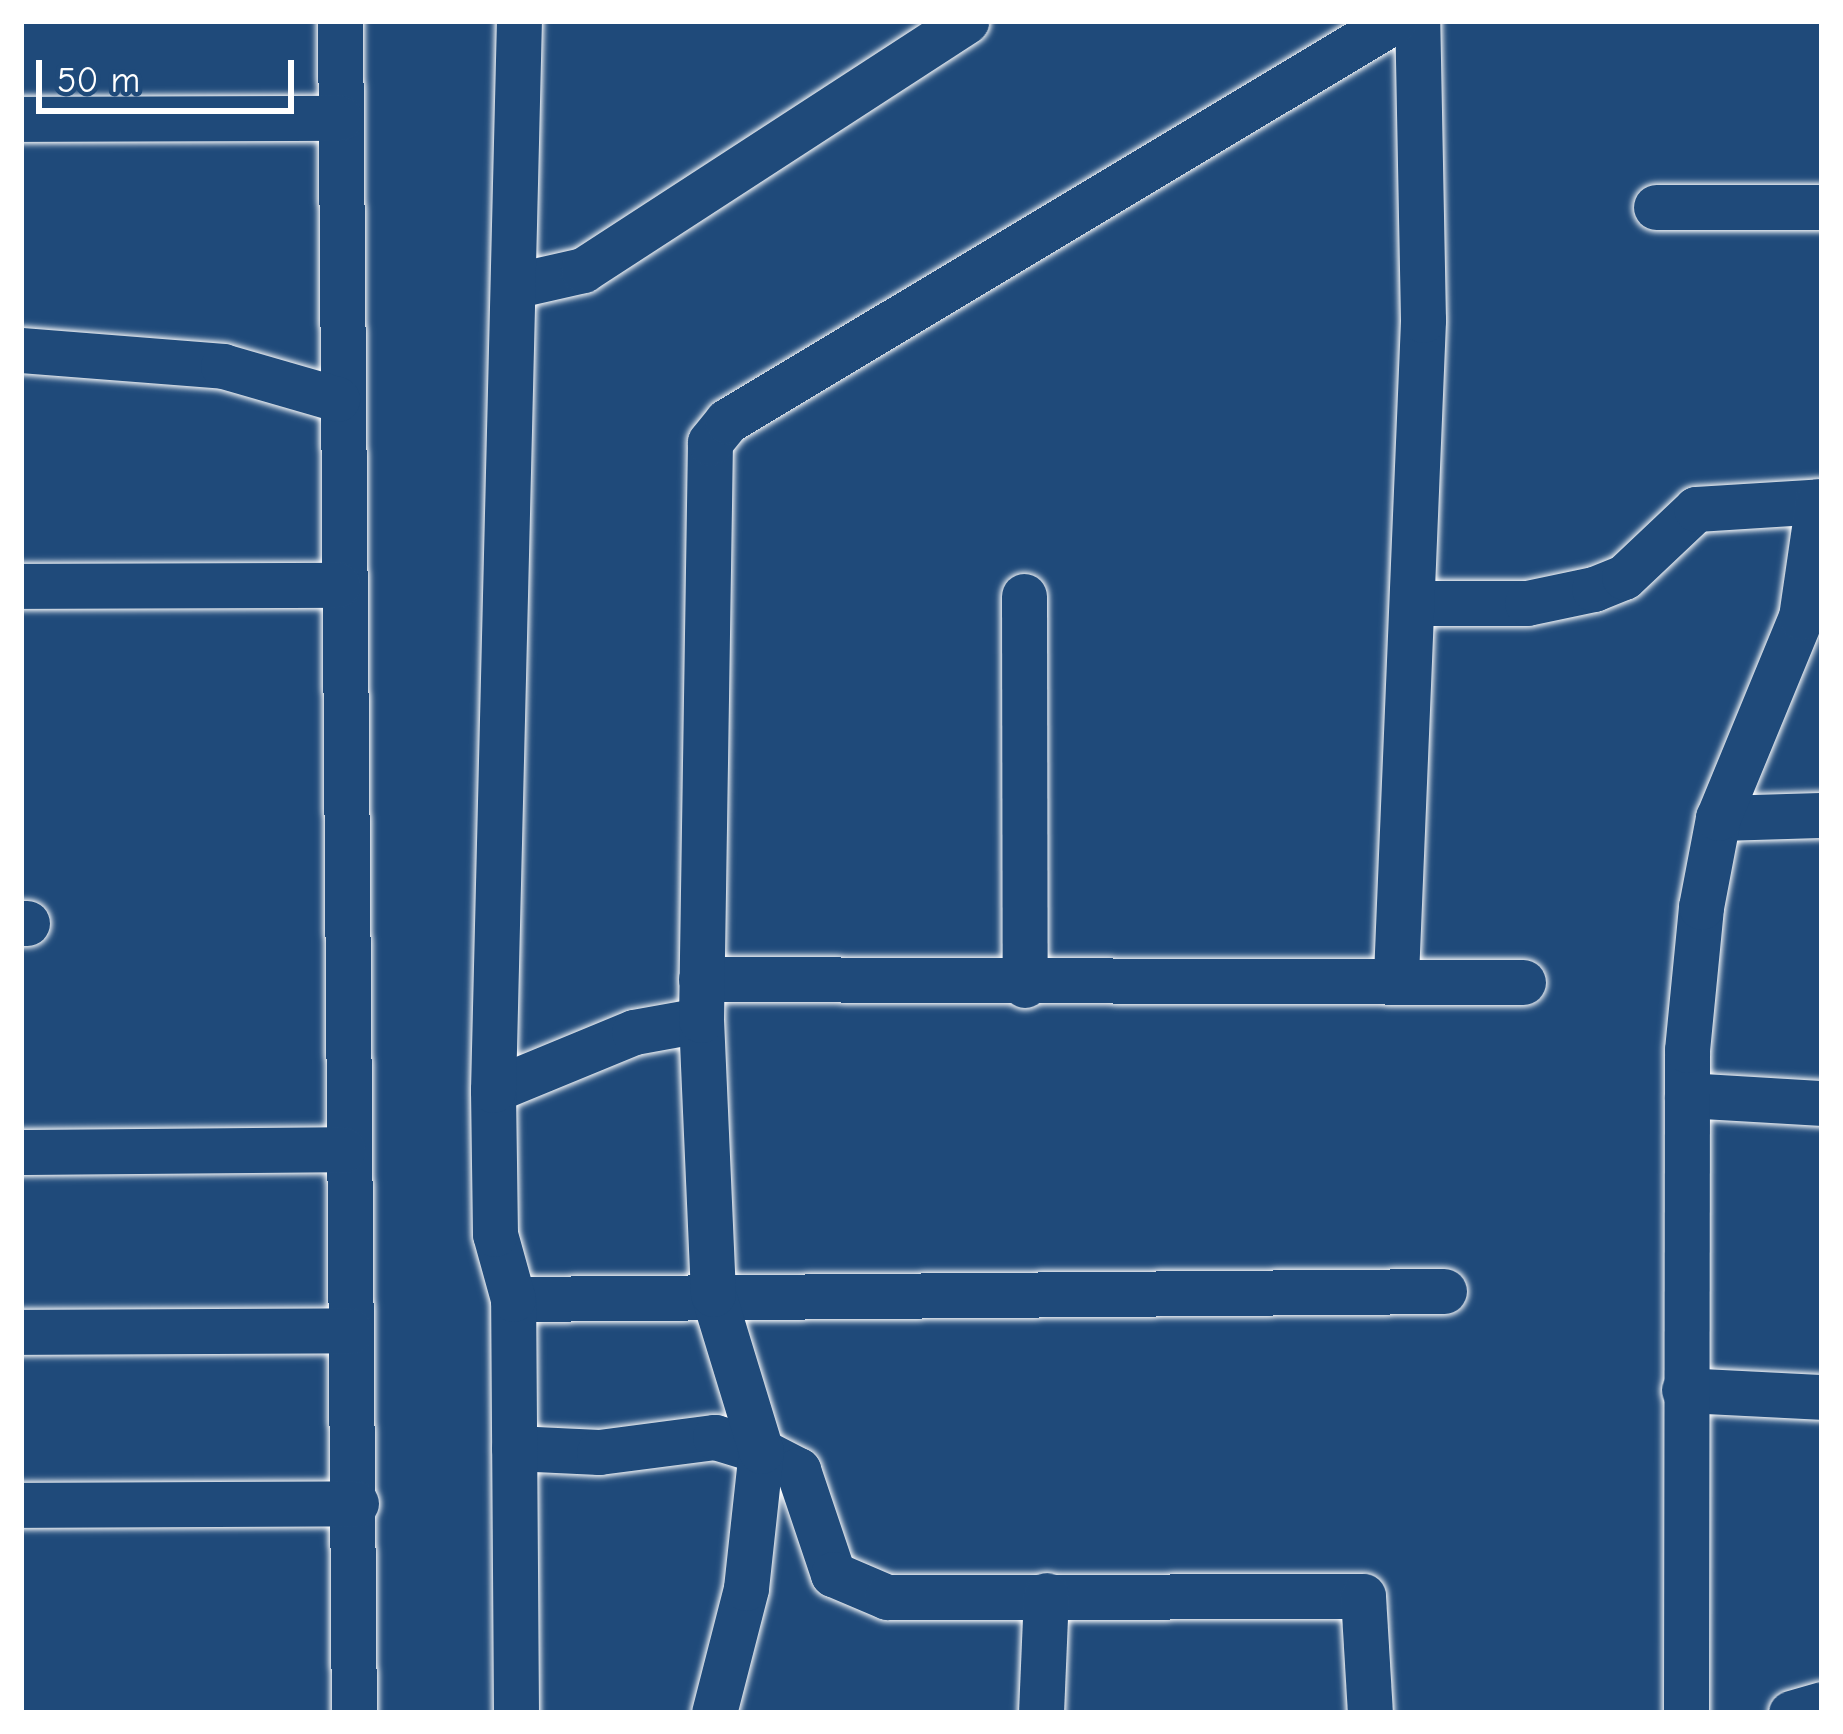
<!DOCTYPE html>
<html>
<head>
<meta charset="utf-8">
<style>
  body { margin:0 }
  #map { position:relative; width:1843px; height:1734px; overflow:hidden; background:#1f4a7a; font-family:"Comic Neue",sans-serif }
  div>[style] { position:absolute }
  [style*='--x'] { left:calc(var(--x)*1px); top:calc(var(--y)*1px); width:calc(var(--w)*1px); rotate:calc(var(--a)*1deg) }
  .roads { filter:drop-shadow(0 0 3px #fff) drop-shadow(0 0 3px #fff) }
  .minor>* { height:45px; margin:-22.5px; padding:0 22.5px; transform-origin:22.5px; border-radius:22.5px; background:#1f4a7a }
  span { translate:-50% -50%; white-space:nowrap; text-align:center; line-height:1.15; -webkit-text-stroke:10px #1f4a7a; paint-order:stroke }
  .frame { position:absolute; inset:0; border:24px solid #fff; pointer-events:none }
  .scale { position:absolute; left:36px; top:60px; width:258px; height:54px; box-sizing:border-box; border:6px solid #fff; border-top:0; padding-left:15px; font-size:36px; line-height:42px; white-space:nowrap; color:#fff; -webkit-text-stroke:9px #1f4a7a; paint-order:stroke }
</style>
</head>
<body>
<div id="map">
  <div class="roads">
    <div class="minor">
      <i style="--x:340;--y:21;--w:1692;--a:89.53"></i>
      <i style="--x:21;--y:119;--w:319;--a:-0.2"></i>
      <i style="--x:1656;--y:207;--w:166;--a:0"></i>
      <i style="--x:517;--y:285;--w:68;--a:-12.8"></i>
      <i style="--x:583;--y:270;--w:457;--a:-33"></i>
      <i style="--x:21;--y:350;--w:203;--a:4.5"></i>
      <i style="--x:223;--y:366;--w:119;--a:16.1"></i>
      <i style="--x:21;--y:586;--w:317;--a:-0.2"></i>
      <i style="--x:1024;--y:596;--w:389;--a:89.9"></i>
      <i style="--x:1414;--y:603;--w:113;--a:0"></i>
      <i style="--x:1527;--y:603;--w:68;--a:-11.8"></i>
      <i style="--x:1594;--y:589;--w:32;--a:-22"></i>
      <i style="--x:1624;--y:577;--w:99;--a:-43.4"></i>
      <i style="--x:1696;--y:509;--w:126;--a:-3.6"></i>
      <i style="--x:1718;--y:818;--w:104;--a:-1.7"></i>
      <i style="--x:21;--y:923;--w:6;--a:0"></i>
      <i style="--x:1396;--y:976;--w:657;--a:-87.64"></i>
      <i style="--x:1423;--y:320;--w:299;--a:-91.1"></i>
      <i style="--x:701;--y:979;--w:822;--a:0.21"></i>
      <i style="--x:493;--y:1090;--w:152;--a:-22.4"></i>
      <i style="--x:634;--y:1032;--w:68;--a:-10.2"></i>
      <i style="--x:1687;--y:1095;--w:135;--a:3.4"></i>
      <i style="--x:21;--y:1152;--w:322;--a:-0.5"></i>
      <i style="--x:513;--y:1299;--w:931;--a:-0.49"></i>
      <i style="--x:21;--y:1332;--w:329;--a:-0.3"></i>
      <i style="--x:1684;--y:1390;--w:138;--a:2.9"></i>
      <i style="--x:514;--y:1448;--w:85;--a:2.7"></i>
      <i style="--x:599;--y:1452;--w:117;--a:-7.4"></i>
      <i style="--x:715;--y:1437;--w:48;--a:16.9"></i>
      <i style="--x:761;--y:1451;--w:42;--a:27.2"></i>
      <i style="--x:798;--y:1470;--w:110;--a:71.4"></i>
      <i style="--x:833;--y:1574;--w:59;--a:23.1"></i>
      <i style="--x:887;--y:1597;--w:476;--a:-0.1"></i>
      <i style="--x:1363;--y:1596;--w:117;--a:86.6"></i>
      <i style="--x:21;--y:1505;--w:335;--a:-0.3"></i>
      <i style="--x:516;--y:1713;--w:414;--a:-90.4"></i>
      <i style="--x:513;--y:1299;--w:67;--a:-105.5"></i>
      <i style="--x:495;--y:1234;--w:144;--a:-90.8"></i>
      <i style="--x:493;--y:1090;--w:1069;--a:-88.61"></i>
      <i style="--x:714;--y:1713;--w:129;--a:-75.6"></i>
      <i style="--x:746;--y:1588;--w:138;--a:-83.8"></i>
      <i style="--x:761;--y:1451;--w:164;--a:-107"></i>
      <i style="--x:713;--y:1294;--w:274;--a:-92.5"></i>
      <i style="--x:701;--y:1020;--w:578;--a:-89.11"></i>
      <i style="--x:710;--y:442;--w:27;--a:-51"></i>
      <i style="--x:727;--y:421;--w:778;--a:-30.95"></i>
      <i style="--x:1041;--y:1713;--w:118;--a:-87.6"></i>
      <i style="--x:1686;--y:1713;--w:663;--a:-89.91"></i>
      <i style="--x:1687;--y:1050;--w:144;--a:-84.4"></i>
      <i style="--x:1701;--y:907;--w:91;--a:-79.2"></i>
      <i style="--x:1718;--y:818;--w:217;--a:-67.6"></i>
      <i style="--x:1801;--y:617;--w:117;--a:-81.7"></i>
      <i style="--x:1791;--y:1713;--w:32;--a:-16"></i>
    </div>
  </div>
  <div class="frame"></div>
  <div class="scale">50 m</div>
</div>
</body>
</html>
